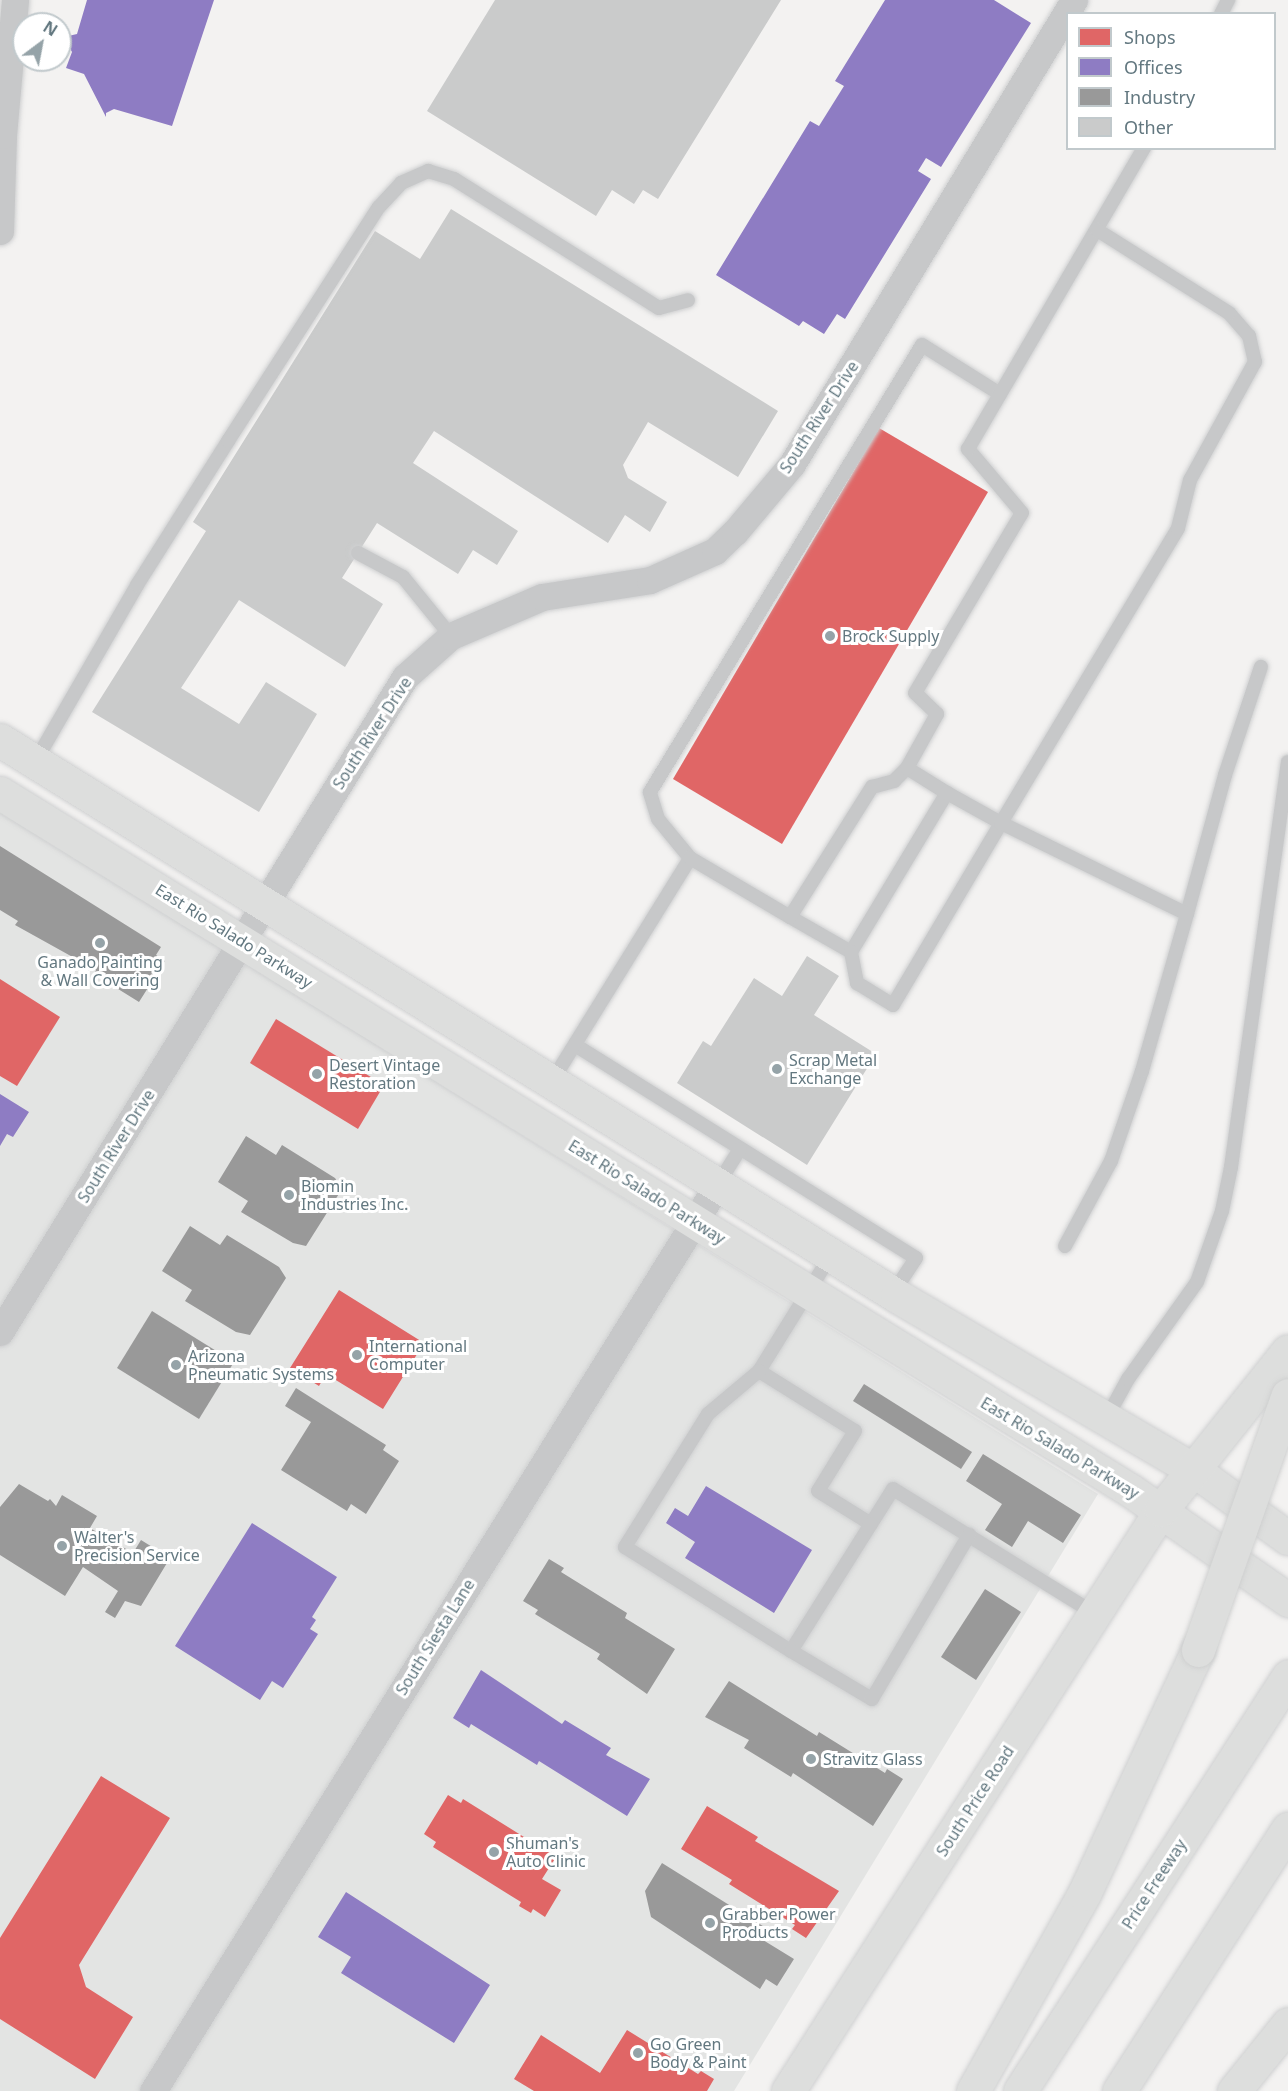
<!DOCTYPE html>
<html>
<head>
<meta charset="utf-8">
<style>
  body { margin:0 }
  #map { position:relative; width:1288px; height:2091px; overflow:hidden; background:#f3f2f1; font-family:"Noto Sans",sans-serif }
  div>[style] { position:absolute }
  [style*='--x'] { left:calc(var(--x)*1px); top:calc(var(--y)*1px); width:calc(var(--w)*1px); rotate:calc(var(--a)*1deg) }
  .built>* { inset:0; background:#e3e4e3 }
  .shops>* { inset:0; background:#e06666 }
  .offices>* { inset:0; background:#8e7cc3 }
  .industry>* { inset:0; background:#999 }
  .building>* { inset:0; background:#cacbcb }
  .roads { filter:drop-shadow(0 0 2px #cfd0d1) drop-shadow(0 0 2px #cfd0d1) }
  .service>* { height:14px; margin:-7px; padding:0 7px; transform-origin:7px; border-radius:7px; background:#c7c8c9 }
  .minor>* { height:27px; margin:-13.5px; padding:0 13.5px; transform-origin:13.5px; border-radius:13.5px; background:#c7c8c9 }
  .secondary>* { height:33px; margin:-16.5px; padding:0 16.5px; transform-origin:16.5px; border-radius:16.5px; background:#dddedd }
  .motorway>* { height:33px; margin:-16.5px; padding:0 16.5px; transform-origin:16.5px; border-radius:16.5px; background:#dddedd }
  .bridges { filter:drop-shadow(0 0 2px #cfd0d0) drop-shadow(0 0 2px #cfd0d0) }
  .motorway-bridge>* { height:33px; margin:-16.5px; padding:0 16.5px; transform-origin:16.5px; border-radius:16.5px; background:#dddedd }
  .dots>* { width:16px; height:16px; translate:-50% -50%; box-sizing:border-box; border:3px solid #fff; border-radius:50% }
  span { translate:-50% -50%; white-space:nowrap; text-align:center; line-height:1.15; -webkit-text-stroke:6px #fff; paint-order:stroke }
  .street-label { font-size:16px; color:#637880 }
  .poi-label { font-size:16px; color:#637880 }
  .left { translate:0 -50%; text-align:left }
  .legend { position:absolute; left:1066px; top:12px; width:210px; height:138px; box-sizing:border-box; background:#fff; border:2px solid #c1c9cc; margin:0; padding:8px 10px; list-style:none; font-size:18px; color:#637880 }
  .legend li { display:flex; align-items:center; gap:12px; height:30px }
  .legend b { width:30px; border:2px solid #c1c9cc }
  .north { position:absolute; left:12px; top:12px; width:60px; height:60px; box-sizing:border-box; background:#fff; border:2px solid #c1c9cc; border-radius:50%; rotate:32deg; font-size:16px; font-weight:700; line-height:24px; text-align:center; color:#637880 }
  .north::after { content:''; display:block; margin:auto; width:21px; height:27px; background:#95a3a8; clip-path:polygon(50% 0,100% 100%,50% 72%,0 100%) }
</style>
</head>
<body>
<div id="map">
  <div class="built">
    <i style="clip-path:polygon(0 810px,1098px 1494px,734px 2091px,0 2091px)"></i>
  </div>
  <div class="shops">
    <i style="clip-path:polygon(879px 428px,988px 492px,782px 844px,673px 779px)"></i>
    <i style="clip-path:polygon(0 979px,60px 1017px,17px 1086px,0 1076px)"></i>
    <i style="clip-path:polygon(276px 1019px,384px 1085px,358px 1129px,250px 1063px)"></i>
    <i style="clip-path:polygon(339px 1290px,424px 1343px,383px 1409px,326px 1374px,319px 1386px,290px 1368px)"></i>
    <i style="clip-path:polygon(101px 1776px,170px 1818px,79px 1965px,86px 1987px,133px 2017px,95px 2079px,0 2019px,0 1938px)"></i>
    <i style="clip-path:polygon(448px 1795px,461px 1803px,463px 1799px,556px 1857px,542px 1879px,561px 1890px,545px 1917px,533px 1909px,531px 1913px,519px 1906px,521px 1902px,433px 1847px,436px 1842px,424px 1834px)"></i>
    <i style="clip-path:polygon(707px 1806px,758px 1837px,755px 1841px,839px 1891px,806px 1938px,792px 1929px,795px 1925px,729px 1884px,732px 1880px,681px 1849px)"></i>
    <i style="clip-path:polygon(627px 2030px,698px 2074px,701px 2071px,714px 2079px,707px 2091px,534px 2091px,514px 2079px,541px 2035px,600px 2073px)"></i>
  </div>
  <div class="offices">
    <i style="clip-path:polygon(87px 0,214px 0,172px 126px,114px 109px,106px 113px,106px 117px,84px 74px,66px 68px,72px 52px,64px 37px,77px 34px)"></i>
    <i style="clip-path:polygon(885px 0,994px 0,1031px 23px,941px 167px,926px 158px,918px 171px,931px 179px,845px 319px,837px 314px,824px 334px,803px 321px,799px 326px,716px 275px,810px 121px,819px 126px,844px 86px,835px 81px)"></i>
    <i style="clip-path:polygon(0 1094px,29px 1112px,13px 1137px,7px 1134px,0 1146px)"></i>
    <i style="clip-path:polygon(706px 1486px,812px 1550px,774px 1613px,685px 1558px,695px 1542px,666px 1523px,675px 1508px,688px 1516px)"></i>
    <i style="clip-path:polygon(252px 1523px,337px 1577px,312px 1617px,316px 1620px,310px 1629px,318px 1634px,283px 1688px,272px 1681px,260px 1700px,175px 1646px)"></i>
    <i style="clip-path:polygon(481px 1670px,562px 1724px,565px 1720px,611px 1748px,606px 1755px,650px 1779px,627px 1816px,539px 1761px,537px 1765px,471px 1724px,469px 1728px,453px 1718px)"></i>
    <i style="clip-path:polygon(346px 1892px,490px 1985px,454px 2043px,341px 1973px,351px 1957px,318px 1937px)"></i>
  </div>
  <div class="industry">
    <i style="clip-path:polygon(0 846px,161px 947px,156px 955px,165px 961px,139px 1002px,94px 974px,96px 970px,15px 925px,18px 921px,0 910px)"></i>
    <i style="clip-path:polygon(246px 1136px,276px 1155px,282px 1145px,335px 1178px,342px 1189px,306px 1246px,293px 1243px,241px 1212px,248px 1201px,218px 1182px)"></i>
    <i style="clip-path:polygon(190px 1226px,220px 1245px,227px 1235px,279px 1267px,286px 1278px,250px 1335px,236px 1332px,185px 1301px,192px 1290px,162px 1271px)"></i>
    <i style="clip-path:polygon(152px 1311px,234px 1362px,199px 1419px,117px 1368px)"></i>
    <i style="clip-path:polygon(864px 1384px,972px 1452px,961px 1469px,853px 1401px)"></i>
    <i style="clip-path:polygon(296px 1388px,386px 1445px,383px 1450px,399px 1461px,366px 1514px,351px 1504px,347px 1511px,281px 1470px,311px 1422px,285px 1406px)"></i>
    <i style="clip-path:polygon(983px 1454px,1081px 1515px,1063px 1543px,1028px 1521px,1012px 1547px,985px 1530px,1002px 1504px,966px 1481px)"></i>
    <i style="clip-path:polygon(19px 1484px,48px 1501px,50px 1499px,56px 1506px,62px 1495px,97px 1516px,90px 1528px,133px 1553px,141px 1540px,170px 1558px,141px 1606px,125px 1601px,115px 1618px,105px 1612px,118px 1591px,83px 1567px,65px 1596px,0 1555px,0 1507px)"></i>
    <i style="clip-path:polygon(549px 1559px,564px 1568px,561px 1572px,627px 1613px,625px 1618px,675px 1649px,647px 1694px,597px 1659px,600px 1654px,535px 1614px,538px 1610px,523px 1601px)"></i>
    <i style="clip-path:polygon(985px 1589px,1021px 1612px,976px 1680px,941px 1657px)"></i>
    <i style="clip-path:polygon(729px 1681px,817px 1736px,819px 1732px,885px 1773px,887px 1769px,903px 1779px,873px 1826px,793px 1773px,791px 1777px,744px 1748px,749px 1740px,705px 1717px)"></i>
    <i style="clip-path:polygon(662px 1863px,769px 1930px,763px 1940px,794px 1959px,777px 1986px,766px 1979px,760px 1989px,651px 1917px,645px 1891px)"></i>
  </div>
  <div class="building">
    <i style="clip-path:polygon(495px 0,781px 0,658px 199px,643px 190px,634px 204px,612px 190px,596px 216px,427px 111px)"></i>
    <i style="clip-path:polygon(451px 209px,778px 411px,738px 477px,648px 422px,623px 465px,628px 478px,667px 502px,650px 532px,625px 515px,608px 543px,434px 431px,413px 463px,518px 531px,497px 565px,473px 550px,458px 574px,377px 523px,342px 578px,383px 604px,345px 667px,239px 600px,181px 688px,239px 724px,266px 682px,317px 714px,259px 812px,92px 712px,206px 531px,193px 522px,375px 231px,420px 259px)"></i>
    <i style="clip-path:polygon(807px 956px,839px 976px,814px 1015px,876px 1054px,807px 1165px,677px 1083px,703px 1041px,711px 1046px,754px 978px,782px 996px)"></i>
  </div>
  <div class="roads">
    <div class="service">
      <i style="--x:1221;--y:14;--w:16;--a:-63"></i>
      <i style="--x:358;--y:553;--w:51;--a:28.1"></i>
      <i style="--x:403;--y:577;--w:76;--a:50.9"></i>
      <i style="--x:35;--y:762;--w:204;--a:-60"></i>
      <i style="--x:137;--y:585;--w:170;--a:-57.7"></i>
      <i style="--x:228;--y:441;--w:278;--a:-57.2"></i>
      <i style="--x:379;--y:207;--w:33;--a:-47"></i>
      <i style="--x:401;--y:183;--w:30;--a:-24"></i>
      <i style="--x:428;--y:171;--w:27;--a:17"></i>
      <i style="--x:454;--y:179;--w:242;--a:32.2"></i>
      <i style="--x:659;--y:308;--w:30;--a:-15"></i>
      <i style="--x:690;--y:858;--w:50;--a:-129.4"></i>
      <i style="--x:658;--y:819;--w:28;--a:-107"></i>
      <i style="--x:650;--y:792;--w:523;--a:-58.68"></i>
      <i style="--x:922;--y:345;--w:92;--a:32.1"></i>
      <i style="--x:1187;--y:914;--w:144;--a:-74.7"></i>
      <i style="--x:1225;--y:775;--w:114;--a:-71.6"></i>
      <i style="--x:790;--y:917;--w:70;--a:29.8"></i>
      <i style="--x:851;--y:952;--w:186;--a:-58.9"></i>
      <i style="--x:947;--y:793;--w:47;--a:-148"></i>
      <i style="--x:851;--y:952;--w:32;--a:79"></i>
      <i style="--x:857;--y:983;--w:42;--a:31.4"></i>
      <i style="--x:893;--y:1005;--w:212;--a:-59.3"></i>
      <i style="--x:1001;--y:823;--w:62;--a:-150.9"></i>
      <i style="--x:575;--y:1045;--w:402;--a:32"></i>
      <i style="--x:916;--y:1258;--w:42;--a:123.3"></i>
      <i style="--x:552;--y:1081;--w:262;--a:-58.2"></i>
      <i style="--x:690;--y:858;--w:116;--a:30.5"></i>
      <i style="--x:790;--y:917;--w:154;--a:-57.8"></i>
      <i style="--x:872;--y:787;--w:23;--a:-15"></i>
      <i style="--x:894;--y:781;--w:18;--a:-45"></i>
      <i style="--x:907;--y:768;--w:62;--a:-60.9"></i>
      <i style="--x:937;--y:714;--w:30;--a:-136"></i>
      <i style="--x:915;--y:693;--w:209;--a:-59.3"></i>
      <i style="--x:1022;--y:513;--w:84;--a:-130.2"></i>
      <i style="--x:968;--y:449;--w:349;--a:-59.7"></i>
      <i style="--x:718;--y:1184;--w:41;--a:-57.8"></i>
      <i style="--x:1065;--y:1246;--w:97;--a:-61.6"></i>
      <i style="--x:1111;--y:1161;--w:95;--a:-71"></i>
      <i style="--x:1142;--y:1071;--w:163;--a:-74"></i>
      <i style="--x:1187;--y:914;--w:207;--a:-153.9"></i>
      <i style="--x:1001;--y:823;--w:344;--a:-59"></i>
      <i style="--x:1178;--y:528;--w:49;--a:-76"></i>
      <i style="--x:1190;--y:480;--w:135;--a:-61.2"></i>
      <i style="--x:1255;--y:362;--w:27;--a:-103"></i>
      <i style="--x:1249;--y:336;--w:30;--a:-131"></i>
      <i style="--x:1229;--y:313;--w:156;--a:-147.8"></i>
      <i style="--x:831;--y:1255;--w:137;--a:121.8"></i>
      <i style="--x:759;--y:1371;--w:113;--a:32"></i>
      <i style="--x:855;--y:1431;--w:70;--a:121.7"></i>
      <i style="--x:818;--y:1491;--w:62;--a:31.9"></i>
      <i style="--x:871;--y:1524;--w:41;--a:-57.8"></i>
      <i style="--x:893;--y:1489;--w:238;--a:31.7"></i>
      <i style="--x:759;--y:1371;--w:67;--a:139.9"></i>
      <i style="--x:708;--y:1414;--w:157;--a:122"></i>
      <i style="--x:625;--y:1547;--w:196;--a:32.1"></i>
      <i style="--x:791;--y:1651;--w:150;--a:-57.8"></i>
      <i style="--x:1106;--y:1419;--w:46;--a:-61.2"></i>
      <i style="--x:1128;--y:1379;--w:119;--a:-54.6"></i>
      <i style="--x:1197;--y:1282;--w:75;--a:-70.6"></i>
      <i style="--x:1222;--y:1211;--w:45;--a:-78.4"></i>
      <i style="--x:1231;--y:1167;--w:409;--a:-82"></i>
      <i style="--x:791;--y:1651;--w:94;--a:30.7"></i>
      <i style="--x:872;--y:1699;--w:191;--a:-59.4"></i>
    </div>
    <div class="minor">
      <i style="--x:0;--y:231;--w:96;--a:-88.2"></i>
      <i style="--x:3;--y:135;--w:136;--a:-84.9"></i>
      <i style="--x:0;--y:1332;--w:770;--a:-58.27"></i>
      <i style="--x:405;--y:677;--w:62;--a:-41.7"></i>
      <i style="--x:451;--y:636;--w:99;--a:-23.2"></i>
      <i style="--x:542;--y:597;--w:109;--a:-8.9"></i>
      <i style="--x:650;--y:580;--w:71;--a:-24"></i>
      <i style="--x:715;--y:551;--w:28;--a:-44"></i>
      <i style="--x:735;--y:532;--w:89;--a:-50"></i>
      <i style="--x:792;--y:464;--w:543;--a:-58.71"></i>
      <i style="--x:153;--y:2091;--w:1069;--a:-58.08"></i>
    </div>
    <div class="secondary">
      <i style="--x:0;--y:740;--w:1055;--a:31.79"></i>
      <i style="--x:897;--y:1296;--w:344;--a:30.4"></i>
      <i style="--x:1194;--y:1470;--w:116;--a:35.9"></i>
      <i style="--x:0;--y:793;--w:1328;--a:31.67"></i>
      <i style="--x:1130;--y:1490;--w:193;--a:34.8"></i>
      <i style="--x:788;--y:2091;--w:690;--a:-57.3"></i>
    </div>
    <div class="motorway">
      <i style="--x:1161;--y:1510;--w:203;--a:-51.4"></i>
      <i style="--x:973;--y:2091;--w:226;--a:-60.6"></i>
      <i style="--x:1084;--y:1894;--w:269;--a:-65"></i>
      <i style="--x:1020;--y:2091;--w:494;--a:-57.1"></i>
      <i style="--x:1119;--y:2091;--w:312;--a:-57.2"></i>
      <i style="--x:1234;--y:2091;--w:86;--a:-51.1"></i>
    </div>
  </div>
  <div class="bridges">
    <div class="motorway-bridge">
      <i style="--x:1198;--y:1650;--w:270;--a:-70.6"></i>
    </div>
  </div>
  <div class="dots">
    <i style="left:830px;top:636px;background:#95a3a8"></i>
    <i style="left:100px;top:943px;background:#95a3a8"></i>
    <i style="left:777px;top:1069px;background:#95a3a8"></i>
    <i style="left:317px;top:1074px;background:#95a3a8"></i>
    <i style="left:289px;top:1195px;background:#95a3a8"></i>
    <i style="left:357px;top:1355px;background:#95a3a8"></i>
    <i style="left:176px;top:1365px;background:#95a3a8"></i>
    <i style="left:62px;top:1546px;background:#95a3a8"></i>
    <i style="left:811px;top:1759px;background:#95a3a8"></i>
    <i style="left:494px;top:1852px;background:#95a3a8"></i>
    <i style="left:710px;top:1923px;background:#95a3a8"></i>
    <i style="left:638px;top:2053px;background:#95a3a8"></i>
  </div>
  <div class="street-label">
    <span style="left:819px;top:417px;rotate:-57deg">South River Drive</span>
    <span style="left:372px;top:733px;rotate:-57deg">South River Drive</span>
    <span style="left:234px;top:936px;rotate:32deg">East Rio Salado Parkway</span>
    <span style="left:116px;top:1146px;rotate:-58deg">South River Drive</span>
    <span style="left:647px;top:1192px;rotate:32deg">East Rio Salado Parkway</span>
    <span style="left:1060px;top:1448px;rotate:31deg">East Rio Salado Parkway</span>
    <span style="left:435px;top:1637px;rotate:-58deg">South Siesta Lane</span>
    <span style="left:975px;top:1801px;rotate:-57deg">South Price Road</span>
    <span style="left:1154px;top:1884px;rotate:-57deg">Price Freeway</span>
  </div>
  <div class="poi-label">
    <span class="left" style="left:842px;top:636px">Brock Supply</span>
    <span style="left:100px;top:971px">Ganado Painting<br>&amp; Wall Covering</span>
    <span class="left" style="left:789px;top:1069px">Scrap Metal<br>Exchange</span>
    <span class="left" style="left:329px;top:1074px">Desert Vintage<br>Restoration</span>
    <span class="left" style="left:301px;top:1195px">Biomin<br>Industries Inc.</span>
    <span class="left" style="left:369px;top:1355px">International<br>Computer</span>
    <span class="left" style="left:188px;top:1365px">Arizona<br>Pneumatic Systems</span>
    <span class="left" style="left:74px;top:1546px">Walter's<br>Precision Service</span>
    <span class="left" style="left:823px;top:1759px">Stravitz Glass</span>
    <span class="left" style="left:506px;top:1852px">Shuman's<br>Auto Clinic</span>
    <span class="left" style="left:722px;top:1923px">Grabber Power<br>Products</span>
    <span class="left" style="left:650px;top:2053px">Go Green<br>Body &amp; Paint</span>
  </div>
  <ul class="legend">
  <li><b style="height:16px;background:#e06666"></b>Shops</li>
  <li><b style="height:16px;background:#8e7cc3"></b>Offices</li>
  <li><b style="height:16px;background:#999"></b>Industry</li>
  <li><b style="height:16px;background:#cacbcb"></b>Other</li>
  </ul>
  <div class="north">N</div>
</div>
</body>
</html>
